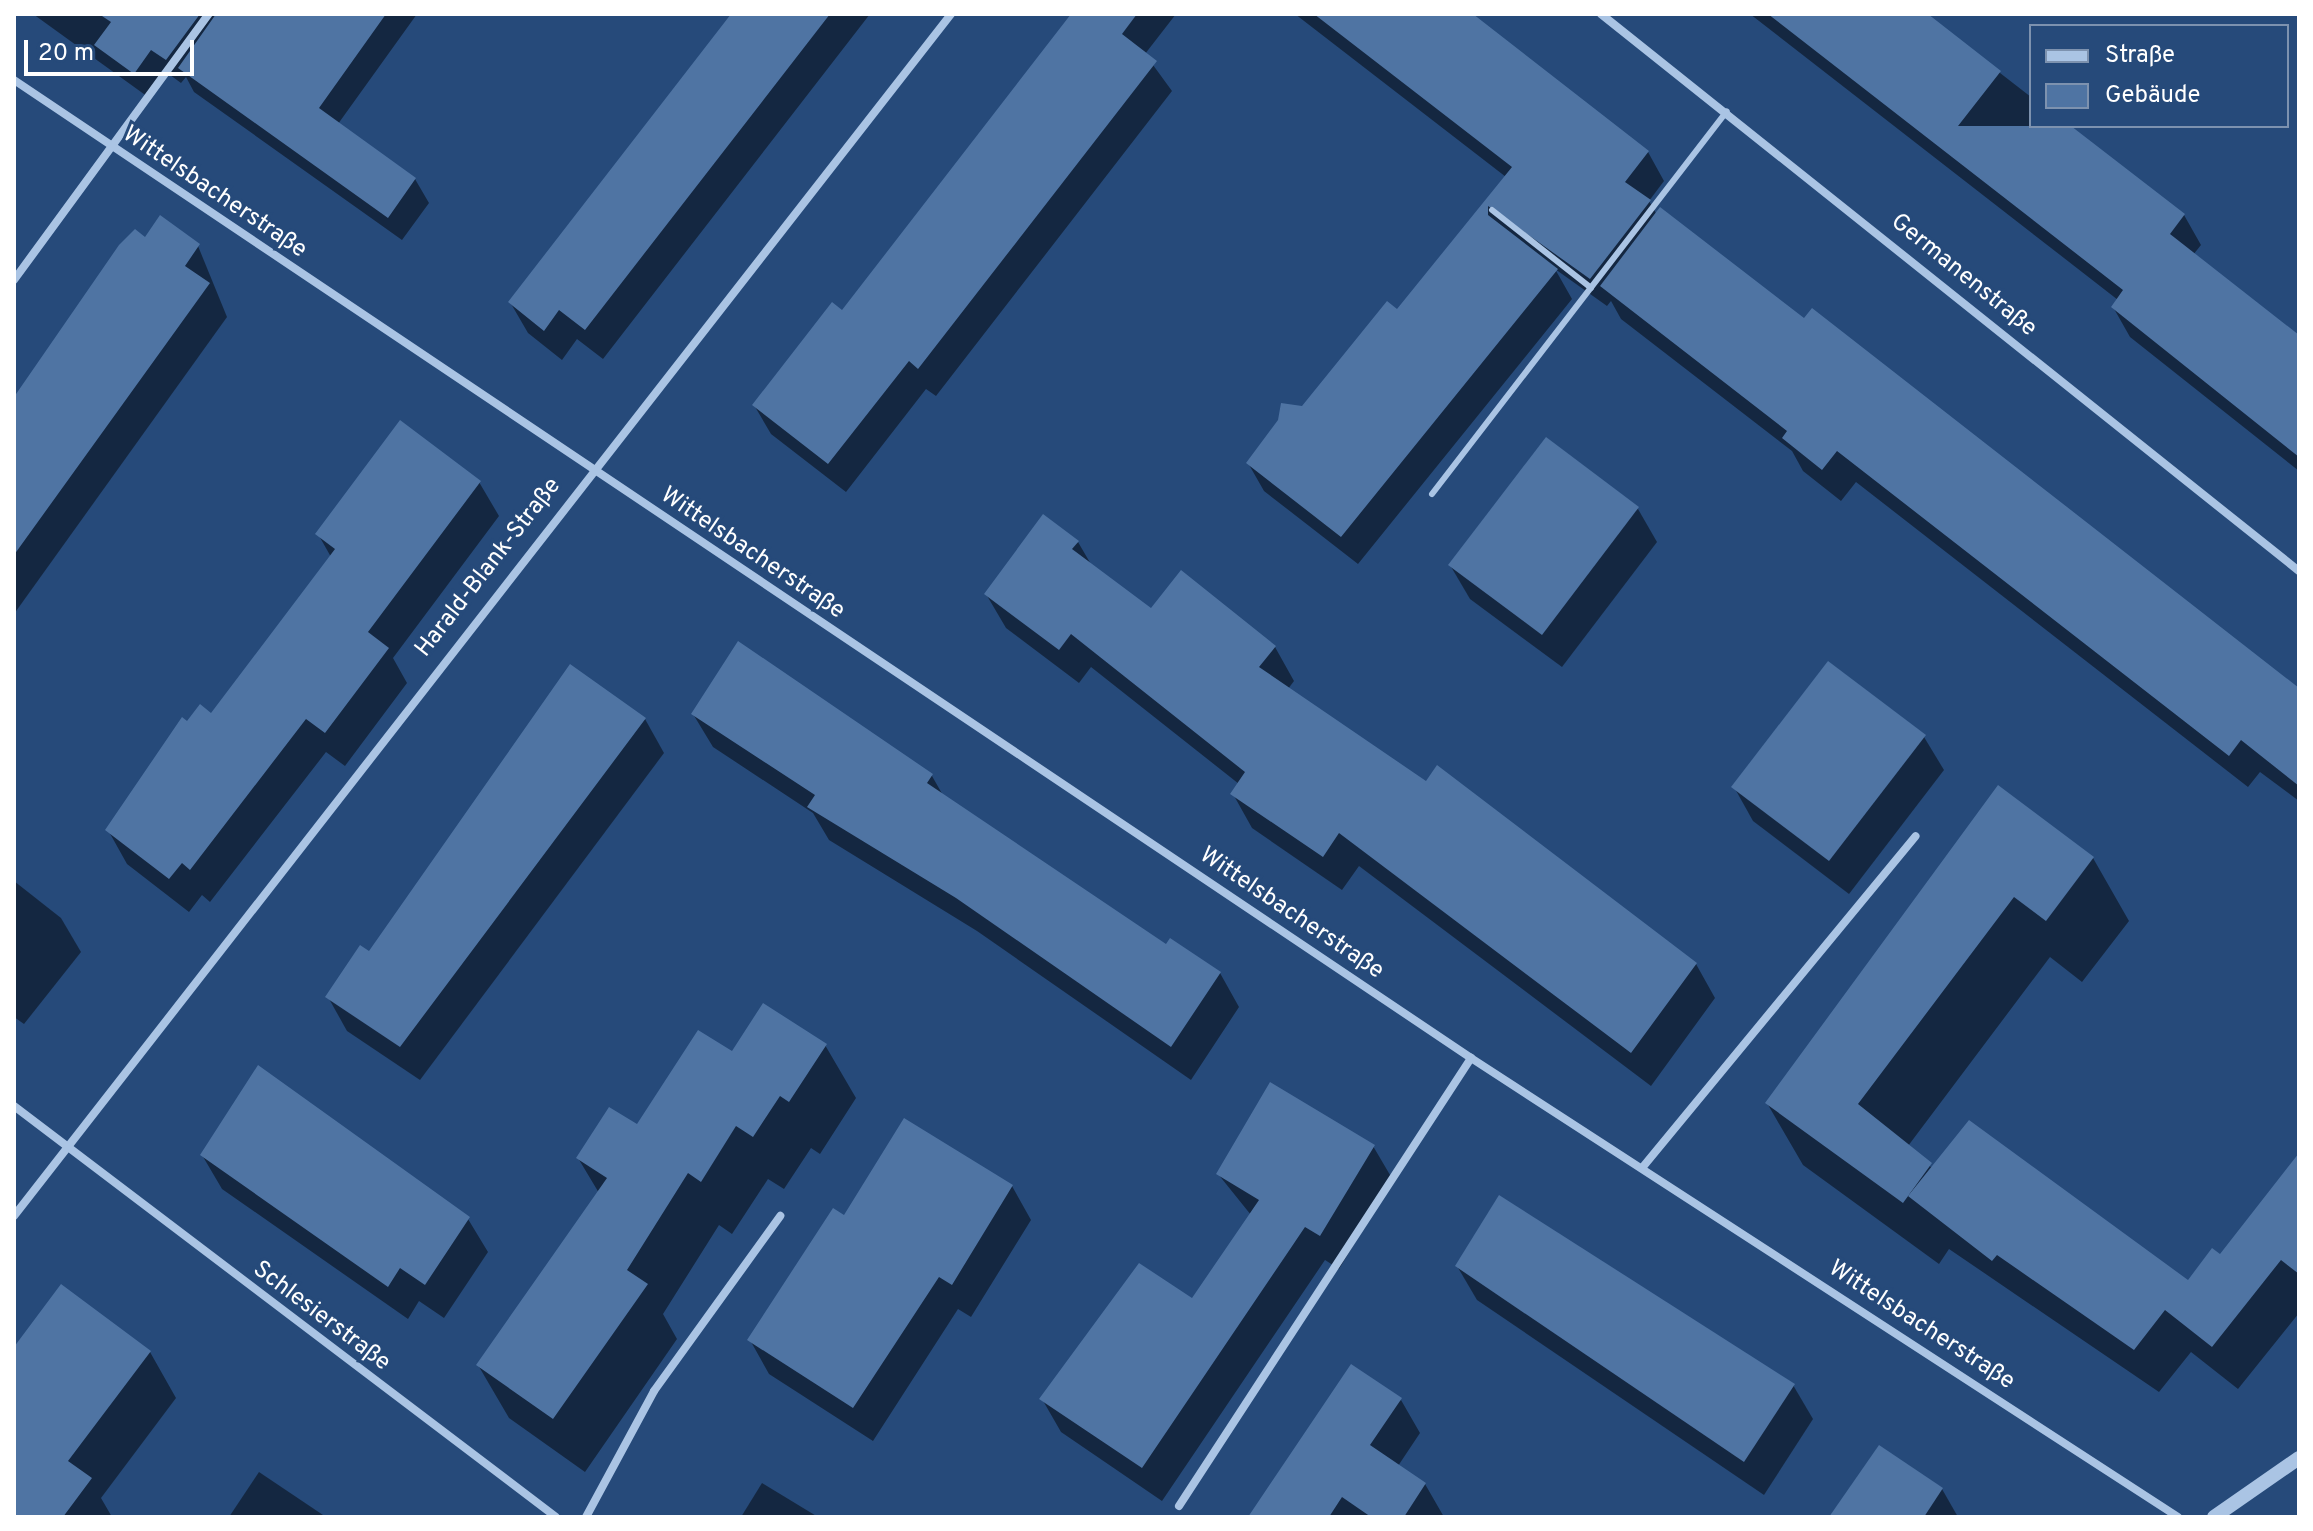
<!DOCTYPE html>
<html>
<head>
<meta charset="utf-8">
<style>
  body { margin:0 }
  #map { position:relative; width:2313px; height:1531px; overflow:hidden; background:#264a7a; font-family:Overpass,sans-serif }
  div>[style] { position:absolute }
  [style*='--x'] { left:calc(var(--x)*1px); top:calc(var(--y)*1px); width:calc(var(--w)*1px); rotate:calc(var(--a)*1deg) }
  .shadow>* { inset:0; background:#0007 }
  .building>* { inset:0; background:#4f74a3 }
  .service>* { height:6px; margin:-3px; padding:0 3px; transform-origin:3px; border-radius:3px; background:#aac4e4 }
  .minor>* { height:8px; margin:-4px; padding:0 4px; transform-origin:4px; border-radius:4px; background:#aac4e4 }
  .tertiary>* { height:14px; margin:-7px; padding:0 7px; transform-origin:7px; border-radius:7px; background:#aac4e4 }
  span { translate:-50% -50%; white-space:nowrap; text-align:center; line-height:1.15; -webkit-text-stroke:6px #264a7a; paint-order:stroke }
  .street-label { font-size:24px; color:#fff }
  .frame { position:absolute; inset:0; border:16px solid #fff; pointer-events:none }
  .legend { position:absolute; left:2029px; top:24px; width:260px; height:104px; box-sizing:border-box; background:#264a7a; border:2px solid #7d92af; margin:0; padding:10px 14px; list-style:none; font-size:24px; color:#fff }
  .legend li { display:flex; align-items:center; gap:16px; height:40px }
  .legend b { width:40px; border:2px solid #7d92af }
  .scale { position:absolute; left:24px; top:40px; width:170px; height:36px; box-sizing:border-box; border:4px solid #fff; border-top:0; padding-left:10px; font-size:24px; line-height:28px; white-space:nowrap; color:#fff; -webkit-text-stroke:6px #264a7a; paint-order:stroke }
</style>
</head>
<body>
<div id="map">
  <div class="shadow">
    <i style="clip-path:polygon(33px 14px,417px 14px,338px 124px,415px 179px,429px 203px,402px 240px,194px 92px,186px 77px,181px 83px,166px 72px,148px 97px)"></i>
    <i style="clip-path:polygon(734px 14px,870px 14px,603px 359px,577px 339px,562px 360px,528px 333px,510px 302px)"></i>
    <i style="clip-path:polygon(1077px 14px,1176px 14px,1145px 54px,1172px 91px,936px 396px,926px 389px,846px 492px,771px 434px,754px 405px,842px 313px)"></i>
    <i style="clip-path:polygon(1295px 14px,1469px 14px,1648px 152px,1664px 181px,1649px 201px,1657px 215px,2299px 690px,2299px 801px,2260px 772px,2248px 787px,1856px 482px,1841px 501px,1803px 471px,1792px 451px,1621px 319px,1611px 301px,1607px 306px,1555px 269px,1572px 299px,1358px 564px,1264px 491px,1248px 463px,1397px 312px,1506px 177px)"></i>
    <i style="clip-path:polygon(1750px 14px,1924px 14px,2031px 97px,2031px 126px,2069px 126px,2184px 215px,2201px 245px,2193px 255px,2299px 337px,2299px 471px,2130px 337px,2113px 307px,2118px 300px)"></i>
    <i style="clip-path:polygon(145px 240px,198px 246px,227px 317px,14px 614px,14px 398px)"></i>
    <i style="clip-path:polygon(479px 482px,499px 516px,393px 658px,407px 683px,345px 766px,326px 752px,210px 902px,202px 895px,189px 912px,127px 864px,108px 830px,187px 724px,212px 716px,331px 557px,318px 534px)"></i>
    <i style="clip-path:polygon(1638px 509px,1657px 542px,1562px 667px,1470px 599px,1450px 565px)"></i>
    <i style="clip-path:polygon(1078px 542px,1092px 566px,1151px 610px,1275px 647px,1294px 681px,1288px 689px,1696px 964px,1715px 998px,1651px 1086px,1359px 866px,1342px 890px,1252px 828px,1233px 794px,1239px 784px,1091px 667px,1079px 683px,1006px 628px,986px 594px)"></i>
    <i style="clip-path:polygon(693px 714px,932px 776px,944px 797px,1166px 947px,1220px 973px,1239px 1007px,1191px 1080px,977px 931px,829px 840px,813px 813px,713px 747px)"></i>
    <i style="clip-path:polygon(645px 719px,664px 753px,420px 1080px,347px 1031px,328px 997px)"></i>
    <i style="clip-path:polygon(1924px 737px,1944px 770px,1849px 894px,1753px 821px,1734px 787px)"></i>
    <i style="clip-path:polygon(1998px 788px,2093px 858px,2129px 921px,2082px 982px,2050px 957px,1908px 1146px,1933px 1169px,2188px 1283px,2221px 1257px,2299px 1162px,2299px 1313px,2238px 1389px,2191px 1352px,2159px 1392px,1949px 1249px,1939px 1264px,1803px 1165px,1767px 1103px)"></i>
    <i style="clip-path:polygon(14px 881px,61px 918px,81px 952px,24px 1024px,14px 1017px)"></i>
    <i style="clip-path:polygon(825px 1045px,856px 1098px,820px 1154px,811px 1148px,784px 1189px,768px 1179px,732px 1234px,719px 1225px,663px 1314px,677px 1339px,585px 1472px,509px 1418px,478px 1365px,599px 1193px,578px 1158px,637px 1127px,733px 1054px)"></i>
    <i style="clip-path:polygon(1373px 1146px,1393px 1180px,1339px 1269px,1325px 1260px,1162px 1501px,1061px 1432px,1042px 1399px,1192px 1301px,1251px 1215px,1218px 1174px)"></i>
    <i style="clip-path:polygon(202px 1155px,468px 1219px,488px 1252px,444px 1318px,419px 1301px,408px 1319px,222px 1189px)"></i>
    <i style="clip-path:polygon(1012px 1186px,1031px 1220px,971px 1317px,958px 1309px,873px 1441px,769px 1374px,750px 1340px,845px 1218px)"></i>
    <i style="clip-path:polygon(1457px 1266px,1793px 1385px,1813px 1419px,1764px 1495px,1477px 1300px)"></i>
    <i style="clip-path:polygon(14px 1350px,150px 1352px,176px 1398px,101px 1498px,112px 1517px,14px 1517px)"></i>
    <i style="clip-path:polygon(1401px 1400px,1420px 1433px,1398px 1466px,1425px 1484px,1444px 1517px,1250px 1517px)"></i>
    <i style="clip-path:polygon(259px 1472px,326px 1517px,229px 1517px)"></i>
    <i style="clip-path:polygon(762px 1483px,818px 1517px,741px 1517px)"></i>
    <i style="clip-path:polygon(1942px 1489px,1958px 1517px,1833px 1517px)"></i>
  </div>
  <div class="building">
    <i style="clip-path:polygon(99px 14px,200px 14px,166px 60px,151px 50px,134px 74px,94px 45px,111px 22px)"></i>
    <i style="clip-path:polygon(216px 14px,386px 14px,319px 108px,416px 178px,388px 218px,178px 68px)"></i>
    <i style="clip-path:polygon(731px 14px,830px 14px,585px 330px,559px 310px,544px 331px,508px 302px)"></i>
    <i style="clip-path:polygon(1071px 14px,1137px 14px,1122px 34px,1157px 61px,918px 369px,909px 361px,828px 464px,752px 405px,832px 302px,842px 310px)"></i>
    <i style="clip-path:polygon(1314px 14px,1473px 14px,1649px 151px,1625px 182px,1651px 200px,1590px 279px,1488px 206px,1488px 215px,1558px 269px,1341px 537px,1246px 463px,1278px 420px,1281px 403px,1302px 406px,1387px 301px,1397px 309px,1512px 167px)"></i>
    <i style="clip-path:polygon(1768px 14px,1928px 14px,2001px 71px,1958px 126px,2071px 126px,2185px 214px,2170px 234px,2299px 335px,2299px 457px,2111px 307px,2123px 290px)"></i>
    <i style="clip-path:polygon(1660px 207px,1804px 318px,1812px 308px,2299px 688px,2299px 786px,2241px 740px,2229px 756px,1837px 451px,1822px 470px,1782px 438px,1787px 431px,1600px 286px)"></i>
    <i style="clip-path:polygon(160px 215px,200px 244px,185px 266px,210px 283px,14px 555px,14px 397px,119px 245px,135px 229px,145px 237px)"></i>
    <i style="clip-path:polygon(400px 420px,481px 481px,368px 632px,389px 648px,325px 733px,306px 719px,190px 870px,182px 863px,169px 879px,105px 830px,182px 717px,187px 721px,200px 704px,211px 713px,335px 549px,315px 534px)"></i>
    <i style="clip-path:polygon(1546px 437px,1639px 507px,1542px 635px,1448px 565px)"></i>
    <i style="clip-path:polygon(1043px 514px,1079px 541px,1072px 549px,1151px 608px,1181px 570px,1276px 646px,1259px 667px,1426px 781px,1437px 765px,1697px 963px,1631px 1053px,1339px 833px,1323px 857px,1230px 794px,1245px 772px,1071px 634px,1059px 650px,984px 594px)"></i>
    <i style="clip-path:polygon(738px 641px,933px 774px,927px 783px,1166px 944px,1170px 938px,1221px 972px,1171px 1047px,956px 898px,807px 807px,815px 795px,691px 714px)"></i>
    <i style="clip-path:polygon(1828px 661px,1926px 735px,1829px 861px,1731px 787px)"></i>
    <i style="clip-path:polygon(570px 664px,646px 718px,400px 1047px,325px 997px,360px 945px,369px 951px)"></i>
    <i style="clip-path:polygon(1998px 785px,2094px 857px,2046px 921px,2014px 897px,1858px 1104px,1932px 1163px,1903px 1203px,1765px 1103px)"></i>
    <i style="clip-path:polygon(763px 1003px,827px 1044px,789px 1102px,780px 1096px,753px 1137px,736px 1126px,701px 1182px,688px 1173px,627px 1270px,648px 1284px,553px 1419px,476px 1365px,607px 1178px,576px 1158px,609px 1107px,637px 1124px,698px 1030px,732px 1051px)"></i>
    <i style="clip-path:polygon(258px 1065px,470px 1217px,425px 1285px,400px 1268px,388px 1287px,200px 1155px)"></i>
    <i style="clip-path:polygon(1270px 1082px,1375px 1145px,1320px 1236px,1305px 1227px,1142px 1468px,1039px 1399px,1139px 1263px,1192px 1298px,1259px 1200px,1216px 1174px)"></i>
    <i style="clip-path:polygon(904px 1118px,1013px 1185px,952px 1285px,939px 1277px,853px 1408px,747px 1340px,833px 1208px,844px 1215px)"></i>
    <i style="clip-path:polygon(1969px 1120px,2188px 1280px,2212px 1248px,2220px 1254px,2299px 1153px,2299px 1274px,2281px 1260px,2212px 1347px,2165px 1310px,2134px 1350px,1997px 1255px,1992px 1261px,1908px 1196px)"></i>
    <i style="clip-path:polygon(1499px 1195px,1795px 1384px,1744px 1462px,1455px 1266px)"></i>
    <i style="clip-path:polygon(61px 1284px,151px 1351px,68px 1461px,92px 1478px,63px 1517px,14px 1517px,14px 1347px)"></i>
    <i style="clip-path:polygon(1351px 1364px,1402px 1398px,1370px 1445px,1426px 1483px,1404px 1517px,1371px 1517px,1342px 1497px,1329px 1517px,1248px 1517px)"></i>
    <i style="clip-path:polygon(1879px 1445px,1943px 1488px,1924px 1517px,1829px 1517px)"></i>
  </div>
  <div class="service">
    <i style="--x:1492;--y:210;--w:126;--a:38.2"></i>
    <i style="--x:1432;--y:494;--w:483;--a:-52.4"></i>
  </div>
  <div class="minor">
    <i style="--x:1601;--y:14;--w:893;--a:38.59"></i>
    <i style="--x:14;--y:80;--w:1755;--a:33.87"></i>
    <i style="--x:1471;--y:1058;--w:843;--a:32.99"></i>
    <i style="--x:14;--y:280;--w:330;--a:-53.8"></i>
    <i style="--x:14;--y:1106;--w:680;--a:37.17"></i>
    <i style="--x:1642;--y:1168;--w:430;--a:-50.5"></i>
    <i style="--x:14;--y:1216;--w:1524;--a:-52.06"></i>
    <i style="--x:1179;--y:1506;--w:535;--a:-56.9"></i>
    <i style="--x:586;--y:1517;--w:143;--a:-61.6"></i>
    <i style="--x:654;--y:1391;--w:216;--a:-54.2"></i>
  </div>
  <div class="tertiary">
    <i style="--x:2214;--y:1517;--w:103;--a:-34.8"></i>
  </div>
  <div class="street-label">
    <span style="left:214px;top:193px;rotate:34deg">Wittelsbacherstraße</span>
    <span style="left:1963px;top:276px;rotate:39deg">Germanenstraße</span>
    <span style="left:752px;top:554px;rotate:34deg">Wittelsbacherstraße</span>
    <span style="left:489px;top:568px;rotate:-52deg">Harald-Blank-Straße</span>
    <span style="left:1291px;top:914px;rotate:34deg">Wittelsbacherstraße</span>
    <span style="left:321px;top:1317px;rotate:37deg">Schlesierstraße</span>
    <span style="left:1921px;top:1326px;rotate:33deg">Wittelsbacherstraße</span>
  </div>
  <div class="frame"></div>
  <ul class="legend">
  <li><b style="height:10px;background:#aac4e4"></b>Straße</li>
  <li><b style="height:22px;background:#4f74a3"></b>Gebäude</li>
  </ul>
  <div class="scale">20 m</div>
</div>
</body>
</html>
